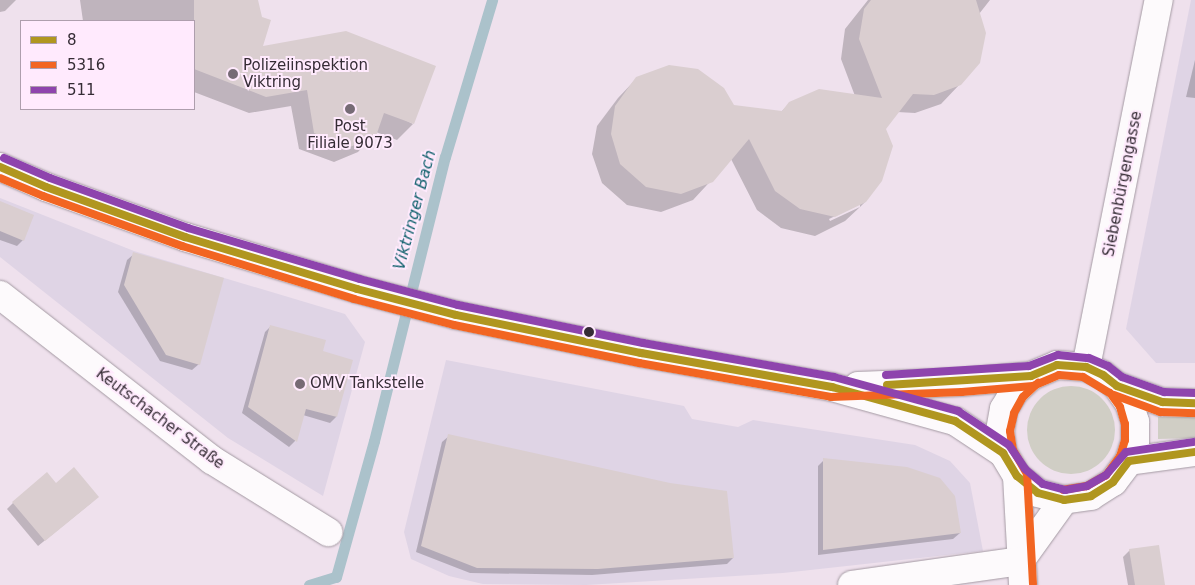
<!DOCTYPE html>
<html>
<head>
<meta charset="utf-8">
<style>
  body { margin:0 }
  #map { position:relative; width:1195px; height:585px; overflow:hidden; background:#efe1ed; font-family:"DejaVu Sans",sans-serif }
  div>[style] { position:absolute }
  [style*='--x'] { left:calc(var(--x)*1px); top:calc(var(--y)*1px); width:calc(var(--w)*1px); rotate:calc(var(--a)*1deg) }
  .commercial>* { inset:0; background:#dfd4e5 }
  .green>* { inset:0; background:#d0cec5 }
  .round { border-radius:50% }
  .shadow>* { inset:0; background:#0003 }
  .stream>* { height:11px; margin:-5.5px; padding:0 5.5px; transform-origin:5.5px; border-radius:5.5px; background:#abc2cb }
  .building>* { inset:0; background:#daced0 }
  .roads { filter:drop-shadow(0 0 1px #a49aa3) drop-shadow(0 0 1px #a49aa3) }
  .minor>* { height:28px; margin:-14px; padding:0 14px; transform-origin:14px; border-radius:14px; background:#fdfafc }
  .secondary>* { height:28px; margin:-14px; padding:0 14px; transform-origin:14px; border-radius:14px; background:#fdfafc }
  .bus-1>* { height:8px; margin:-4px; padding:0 4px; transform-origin:4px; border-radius:4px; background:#b0961f }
  .bus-2>* { height:8px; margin:-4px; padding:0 4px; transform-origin:4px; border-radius:4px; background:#f26522 }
  .bus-3>* { height:8px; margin:-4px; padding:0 4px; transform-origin:4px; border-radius:4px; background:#8e44ad }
  .dots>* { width:14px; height:14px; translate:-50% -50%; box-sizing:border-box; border:2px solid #ffeafd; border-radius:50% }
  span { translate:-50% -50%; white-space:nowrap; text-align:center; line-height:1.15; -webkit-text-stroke:4px #ffeafd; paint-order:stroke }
  .poi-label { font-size:15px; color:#352c35 }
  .left { translate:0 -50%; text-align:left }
  .street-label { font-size:15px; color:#352c35 }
  .water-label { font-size:16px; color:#14636f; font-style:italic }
  .legend { position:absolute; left:20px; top:20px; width:175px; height:90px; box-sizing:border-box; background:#ffeafd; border:1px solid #ae9ead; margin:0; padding:6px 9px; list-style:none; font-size:15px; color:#352c35 }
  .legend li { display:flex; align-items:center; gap:10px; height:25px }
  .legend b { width:25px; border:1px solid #ae9ead }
</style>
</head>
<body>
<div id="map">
  <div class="commercial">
    <i style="clip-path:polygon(1191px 0,1195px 0,1195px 363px,1156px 363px,1126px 329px)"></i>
    <i style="clip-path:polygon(0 198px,134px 251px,345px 314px,365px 342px,323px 496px,228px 438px,0 257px)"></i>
    <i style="clip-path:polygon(446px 360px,684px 406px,692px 419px,738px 427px,753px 420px,915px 445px,950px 461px,970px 483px,983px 551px,783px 573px,586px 585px,483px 584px,449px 576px,411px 559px,404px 532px)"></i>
  </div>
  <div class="green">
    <i class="round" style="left:1027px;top:386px;width:88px;height:88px"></i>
    <i style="clip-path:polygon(1158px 417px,1195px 417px,1195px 438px,1158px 439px)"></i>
  </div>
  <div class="shadow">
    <i style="clip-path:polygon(0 0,16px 0,5px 11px,0 12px)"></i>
    <i style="clip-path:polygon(80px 0,257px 0,261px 47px,413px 124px,397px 140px,376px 132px,358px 152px,334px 162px,299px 149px,291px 106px,249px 113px,194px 92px,194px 21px,83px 21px)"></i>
    <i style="clip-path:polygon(868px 0,990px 0,979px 14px,960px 84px,941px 104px,915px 113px,897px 112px,885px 129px,865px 202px,860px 207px,860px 204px,829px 219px,830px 221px,860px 207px,845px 221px,815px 236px,781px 228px,757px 210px,731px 159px,693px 200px,661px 212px,627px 205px,602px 183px,592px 154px,597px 126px,618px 98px,637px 78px,733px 106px,781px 112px,790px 103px,855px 96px,841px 59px,845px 29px)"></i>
    <i style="clip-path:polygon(1195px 60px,1195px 98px,1186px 97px)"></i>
    <i style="clip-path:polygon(0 203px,23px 240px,17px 246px,0 240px)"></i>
    <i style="clip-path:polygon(134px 254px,199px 364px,192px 370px,160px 361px,118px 292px,127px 260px)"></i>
    <i style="clip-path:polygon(271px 326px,321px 352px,351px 361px,336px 417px,330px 423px,303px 415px,295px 441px,289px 447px,242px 413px,265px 332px)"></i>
    <i style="clip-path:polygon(449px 436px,733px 558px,727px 564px,592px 575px,470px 573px,416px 552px,442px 442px)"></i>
    <i style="clip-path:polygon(824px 460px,960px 533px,953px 539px,818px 555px,818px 466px)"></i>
    <i style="clip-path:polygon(56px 485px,91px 503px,38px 546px,7px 509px,13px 503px)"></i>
    <i style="clip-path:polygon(1130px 550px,1164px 585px,1128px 585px,1123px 557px)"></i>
  </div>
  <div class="stream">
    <i style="--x:309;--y:585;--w:28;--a:-17"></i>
    <i style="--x:336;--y:577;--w:141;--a:-74.4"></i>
    <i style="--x:374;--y:441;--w:293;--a:-76"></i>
    <i style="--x:445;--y:157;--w:164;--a:-73.3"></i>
  </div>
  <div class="building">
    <i style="clip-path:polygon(194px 0,258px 0,262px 17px,271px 20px,263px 46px,346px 31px,436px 66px,414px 124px,384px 113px,376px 136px,350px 147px,314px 133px,307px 90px,266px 97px,194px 69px)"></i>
    <i style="clip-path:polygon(871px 0,976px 0,986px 33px,980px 63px,961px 85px,934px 95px,913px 94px,886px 129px,893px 146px,882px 181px,866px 202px,835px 217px,800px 209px,775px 191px,749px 139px,713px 182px,681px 194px,646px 187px,620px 164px,611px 134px,615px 106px,636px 77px,669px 65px,698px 69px,724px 88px,734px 105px,782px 111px,789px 102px,819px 89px,882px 98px,859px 39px,864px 9px)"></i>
    <i style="clip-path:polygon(0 201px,34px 215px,24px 241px,0 231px)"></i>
    <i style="clip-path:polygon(133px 252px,224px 278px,200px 365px,166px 355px,124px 285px)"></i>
    <i style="clip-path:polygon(270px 325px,326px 340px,323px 351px,353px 360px,337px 417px,306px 409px,297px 442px,248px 407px)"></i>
    <i style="clip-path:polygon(448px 434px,670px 483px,727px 491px,734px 558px,598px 569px,477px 568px,421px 546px)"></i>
    <i style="clip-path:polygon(823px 458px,907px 467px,940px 478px,955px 496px,961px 533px,823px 550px)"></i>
    <i style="clip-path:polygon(74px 467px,99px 497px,45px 541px,12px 502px,47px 472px,56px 483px)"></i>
    <i style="clip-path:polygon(1159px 545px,1165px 585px,1135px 585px,1129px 549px)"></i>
  </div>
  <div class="roads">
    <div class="minor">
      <i style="--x:0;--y:295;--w:269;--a:37.9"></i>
      <i style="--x:212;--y:460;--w:137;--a:31.8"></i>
      <i style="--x:1086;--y:367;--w:374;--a:-78.8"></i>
      <i style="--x:1017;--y:476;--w:109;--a:86.8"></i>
      <i style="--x:1020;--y:561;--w:75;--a:-54.2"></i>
      <i style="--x:852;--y:585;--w:170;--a:-8.1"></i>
    </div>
    <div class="secondary">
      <i style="--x:0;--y:167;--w:50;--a:23.5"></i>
      <i style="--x:46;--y:187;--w:148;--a:19.8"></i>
      <i style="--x:185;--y:237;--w:180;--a:16.8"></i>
      <i style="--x:357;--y:289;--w:102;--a:14.7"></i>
      <i style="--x:456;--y:315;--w:189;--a:11.6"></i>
      <i style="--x:641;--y:353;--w:194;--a:10.1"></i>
      <i style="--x:832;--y:387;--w:128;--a:15.5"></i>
      <i style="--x:955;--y:421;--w:58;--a:33.7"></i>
      <i style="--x:858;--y:386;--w:103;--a:-2.2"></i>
      <i style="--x:961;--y:382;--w:70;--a:-4.9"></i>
      <i style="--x:1031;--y:376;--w:28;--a:-23"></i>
      <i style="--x:1057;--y:365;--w:29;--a:4"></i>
      <i style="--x:1086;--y:367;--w:19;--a:25"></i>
      <i style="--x:1103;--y:375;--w:18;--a:38"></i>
      <i style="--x:1117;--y:386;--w:21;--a:55"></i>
      <i style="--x:1129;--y:403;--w:20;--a:72"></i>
      <i style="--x:1135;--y:422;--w:20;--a:90"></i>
      <i style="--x:1135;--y:442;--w:20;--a:108"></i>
      <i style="--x:1129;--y:461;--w:26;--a:127"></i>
      <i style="--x:1113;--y:482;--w:26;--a:148"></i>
      <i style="--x:1091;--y:496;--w:27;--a:172"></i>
      <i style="--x:1064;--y:500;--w:27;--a:-165"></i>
      <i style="--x:1038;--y:493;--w:27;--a:-141"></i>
      <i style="--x:1017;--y:476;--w:27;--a:-121"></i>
      <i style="--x:1003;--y:453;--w:22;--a:-98"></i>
      <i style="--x:1000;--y:431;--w:22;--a:-80"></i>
      <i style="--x:1004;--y:409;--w:21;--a:-59"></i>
      <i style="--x:1015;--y:391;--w:22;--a:-43"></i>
      <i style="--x:1117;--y:386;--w:48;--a:19.6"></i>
      <i style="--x:1162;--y:402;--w:33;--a:2"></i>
      <i style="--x:1129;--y:461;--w:67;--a:-7.8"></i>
    </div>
  </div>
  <div class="bus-1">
    <i style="--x:0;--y:167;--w:50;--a:23.5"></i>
    <i style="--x:46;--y:187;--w:148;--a:19.8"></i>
    <i style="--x:185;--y:237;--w:180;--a:16.8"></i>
    <i style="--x:357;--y:289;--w:102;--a:14.7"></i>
    <i style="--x:456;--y:315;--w:189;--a:11.6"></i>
    <i style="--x:641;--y:353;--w:194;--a:10.1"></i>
    <i style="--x:832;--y:387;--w:128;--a:15.5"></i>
    <i style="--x:955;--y:421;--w:58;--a:33.7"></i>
    <i style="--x:1003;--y:453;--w:27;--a:59"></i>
    <i style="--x:1017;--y:476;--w:27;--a:39"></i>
    <i style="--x:1038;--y:493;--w:27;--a:15"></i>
    <i style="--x:1064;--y:500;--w:27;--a:-8"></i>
    <i style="--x:1091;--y:496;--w:26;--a:-32"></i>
    <i style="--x:1113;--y:482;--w:26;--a:-53"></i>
    <i style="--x:1129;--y:461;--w:67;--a:-7.8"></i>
    <i style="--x:887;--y:385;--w:144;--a:-3.6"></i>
    <i style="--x:1031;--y:376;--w:28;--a:-23"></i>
    <i style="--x:1057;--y:365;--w:29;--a:4"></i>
    <i style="--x:1086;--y:367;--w:19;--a:25"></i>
    <i style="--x:1103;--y:375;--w:18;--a:38"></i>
    <i style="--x:1117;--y:386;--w:48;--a:19.6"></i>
    <i style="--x:1162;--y:402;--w:33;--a:2"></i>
  </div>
  <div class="bus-2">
    <i style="--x:0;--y:178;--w:47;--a:22.7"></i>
    <i style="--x:43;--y:196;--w:148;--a:19.8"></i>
    <i style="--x:182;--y:246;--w:180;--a:17.1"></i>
    <i style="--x:354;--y:299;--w:103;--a:14.6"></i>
    <i style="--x:454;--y:325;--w:189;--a:11.6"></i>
    <i style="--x:639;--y:363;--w:195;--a:10"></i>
    <i style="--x:831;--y:397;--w:131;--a:-2.2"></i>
    <i style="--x:962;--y:392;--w:71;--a:-4.8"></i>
    <i style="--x:1033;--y:386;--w:28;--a:-23"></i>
    <i style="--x:1059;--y:375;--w:24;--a:5"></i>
    <i style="--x:1083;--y:377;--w:31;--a:31"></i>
    <i style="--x:1110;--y:393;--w:17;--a:54"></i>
    <i style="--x:1120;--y:407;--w:18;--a:74"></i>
    <i style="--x:1125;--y:424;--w:16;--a:90"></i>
    <i style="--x:1125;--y:440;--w:17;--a:107"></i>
    <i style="--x:1120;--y:456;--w:24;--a:126"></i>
    <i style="--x:1106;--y:475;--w:22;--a:150"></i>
    <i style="--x:1087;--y:486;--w:24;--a:171"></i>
    <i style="--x:1114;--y:395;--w:49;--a:20.3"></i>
    <i style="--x:1160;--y:412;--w:35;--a:2"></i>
    <i style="--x:1033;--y:584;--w:110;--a:-93.1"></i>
    <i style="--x:1027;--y:474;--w:28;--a:-120"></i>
    <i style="--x:1013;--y:450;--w:19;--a:-99"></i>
    <i style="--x:1010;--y:431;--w:18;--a:-77"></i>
    <i style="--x:1014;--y:413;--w:18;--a:-61"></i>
    <i style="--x:1023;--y:397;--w:21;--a:-43"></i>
  </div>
  <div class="bus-3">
    <i style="--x:4;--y:158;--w:50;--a:23.5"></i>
    <i style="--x:50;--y:178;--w:147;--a:19.9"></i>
    <i style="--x:188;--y:228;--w:179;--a:16.5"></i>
    <i style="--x:360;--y:279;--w:101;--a:14.9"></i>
    <i style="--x:458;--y:305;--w:189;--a:11.6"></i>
    <i style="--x:643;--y:343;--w:194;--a:10.1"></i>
    <i style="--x:834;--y:377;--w:129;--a:15.3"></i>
    <i style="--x:958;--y:411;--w:61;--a:33.7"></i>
    <i style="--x:1009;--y:445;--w:29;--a:56"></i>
    <i style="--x:1025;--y:469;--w:23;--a:40"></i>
    <i style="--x:1043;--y:484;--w:23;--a:15"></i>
    <i style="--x:1065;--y:490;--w:22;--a:-10"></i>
    <i style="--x:1087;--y:486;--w:22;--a:-30"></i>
    <i style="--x:1106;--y:475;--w:30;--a:-49"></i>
    <i style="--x:1126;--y:452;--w:69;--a:-8.4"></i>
    <i style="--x:886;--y:375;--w:143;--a:-3.6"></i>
    <i style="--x:1029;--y:366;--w:31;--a:-21"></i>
    <i style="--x:1058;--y:355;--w:31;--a:6"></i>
    <i style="--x:1089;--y:358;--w:21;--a:23"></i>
    <i style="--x:1108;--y:366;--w:18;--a:38"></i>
    <i style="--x:1122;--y:377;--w:45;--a:19.7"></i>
    <i style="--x:1164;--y:392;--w:31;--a:2"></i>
  </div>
  <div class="dots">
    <i style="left:233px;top:74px;background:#766b75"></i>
    <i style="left:350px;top:109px;background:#766b75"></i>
    <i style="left:589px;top:332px;background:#352c35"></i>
    <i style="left:300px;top:384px;background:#766b75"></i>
  </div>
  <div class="poi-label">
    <span class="left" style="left:243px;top:74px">Polizeiinspektion<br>Viktring</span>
    <span style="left:350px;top:135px">Post<br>Filiale 9073</span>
    <span class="left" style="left:310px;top:384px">OMV Tankstelle</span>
  </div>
  <div class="street-label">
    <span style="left:1123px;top:184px;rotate:-79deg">Siebenbürgengasse</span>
    <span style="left:160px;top:419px;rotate:37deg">Keutschacher Straße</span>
  </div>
  <div class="water-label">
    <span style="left:415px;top:210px;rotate:-75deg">Viktringer Bach</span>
  </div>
  <ul class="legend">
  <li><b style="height:6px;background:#b0961f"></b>8</li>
  <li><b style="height:6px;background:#f26522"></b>5316</li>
  <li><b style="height:6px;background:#8e44ad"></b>511</li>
  </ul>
</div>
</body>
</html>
